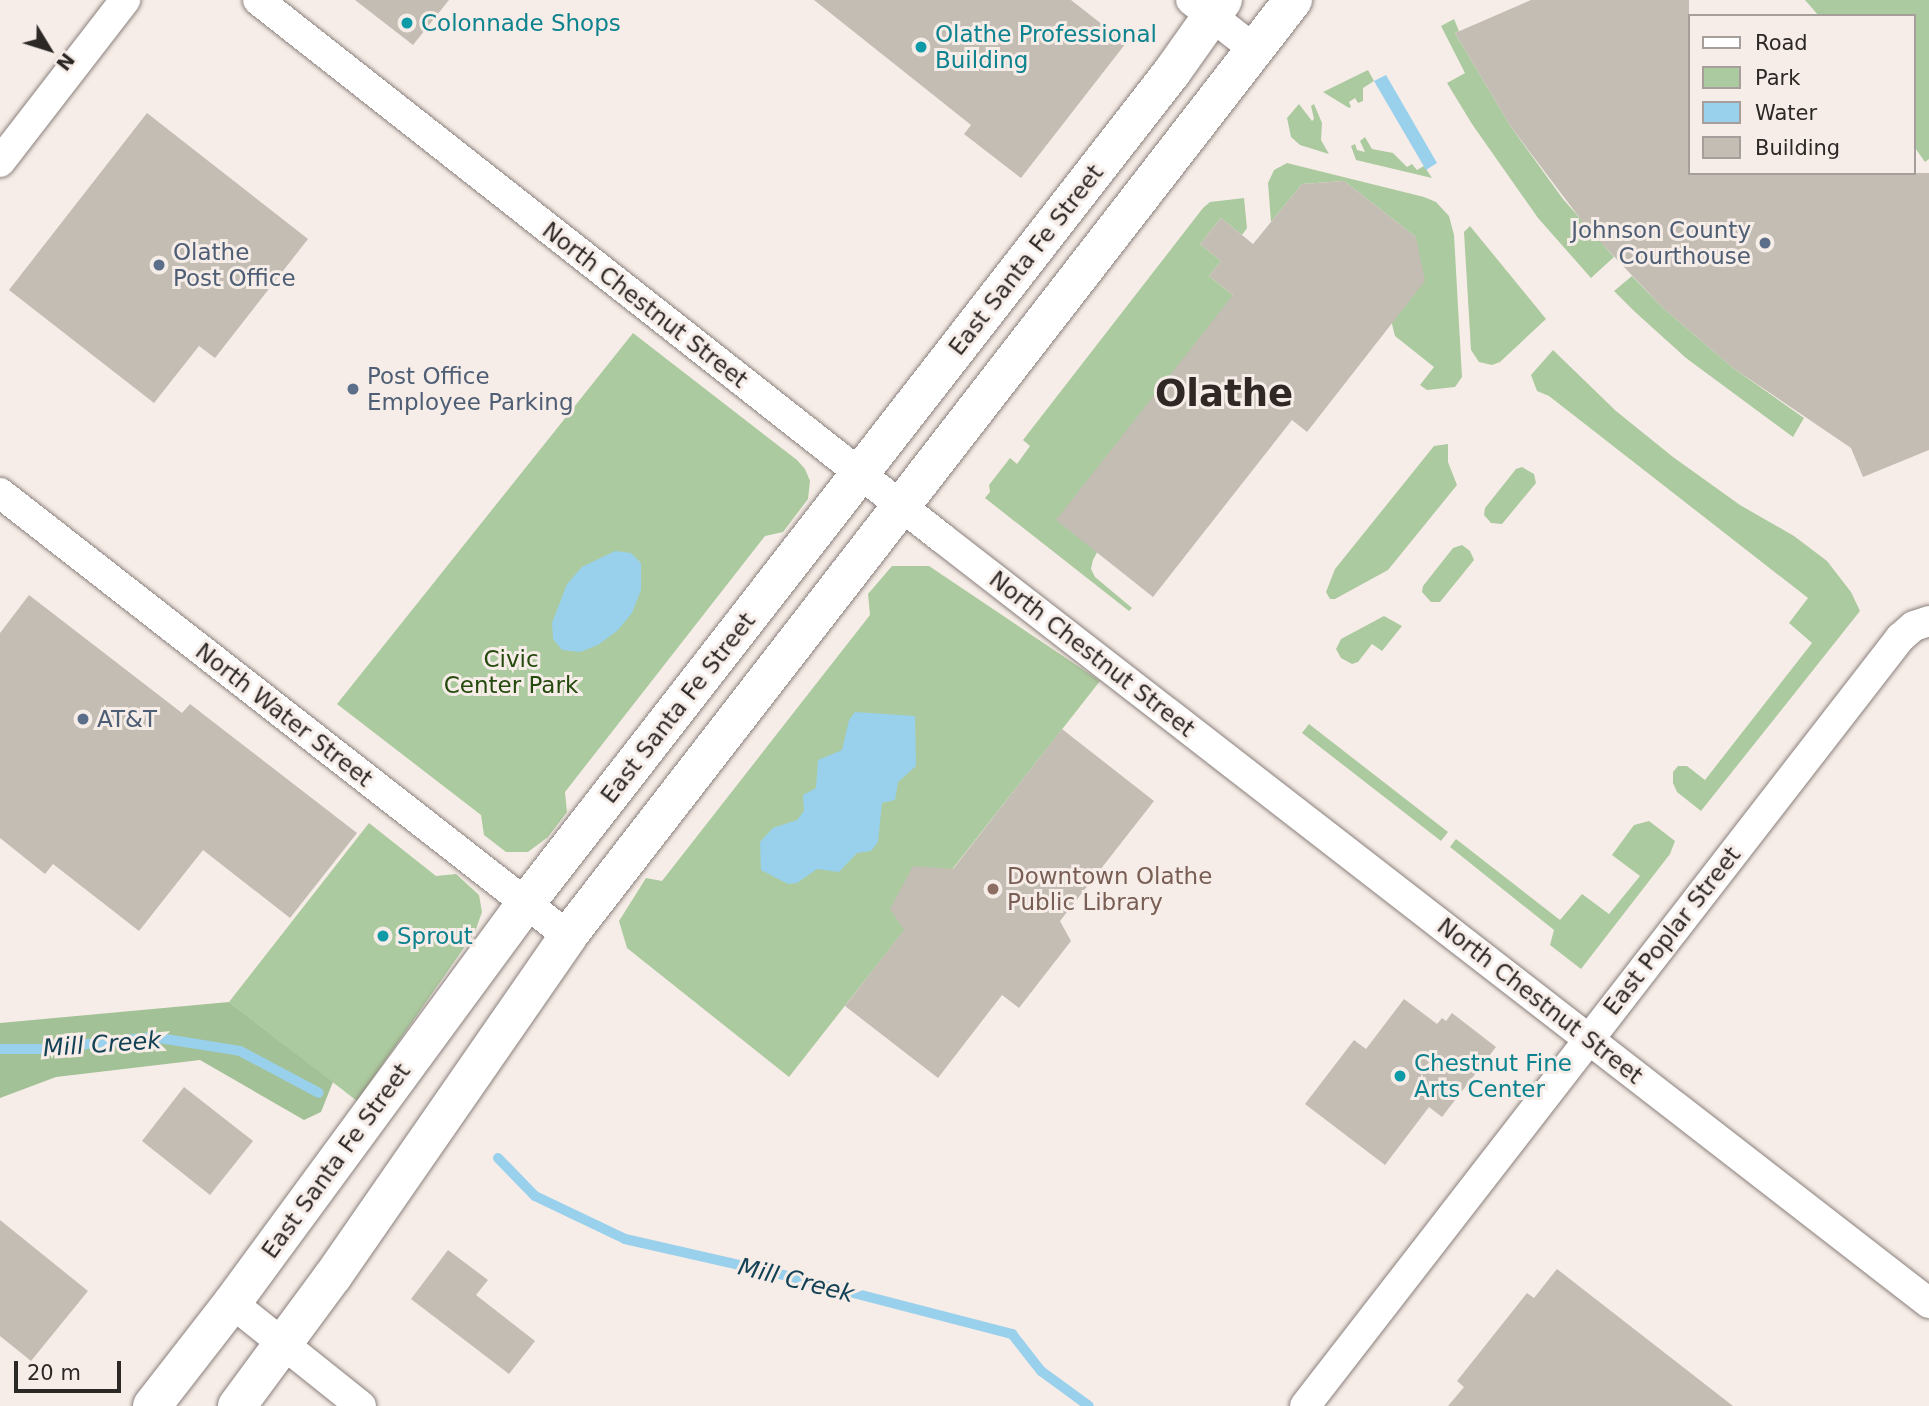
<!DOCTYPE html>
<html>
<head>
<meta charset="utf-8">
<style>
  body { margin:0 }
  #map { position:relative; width:1929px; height:1406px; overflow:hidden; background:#f7ede8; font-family:"DejaVu Sans",sans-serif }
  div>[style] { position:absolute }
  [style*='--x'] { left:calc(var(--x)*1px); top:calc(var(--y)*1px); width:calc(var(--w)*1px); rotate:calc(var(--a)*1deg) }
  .green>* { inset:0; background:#acca9f }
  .forest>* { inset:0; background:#a3c196 }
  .water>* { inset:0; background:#99d0ec }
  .stream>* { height:10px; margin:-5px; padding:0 5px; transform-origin:5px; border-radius:5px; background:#99d0ec }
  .building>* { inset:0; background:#c3bdb4 }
  .roads { filter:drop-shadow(0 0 2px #8a807c) drop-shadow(0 0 2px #8a807c) }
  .street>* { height:30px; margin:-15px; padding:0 15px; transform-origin:15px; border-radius:15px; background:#fff }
  .primary>* { height:38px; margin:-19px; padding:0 19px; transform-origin:19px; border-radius:19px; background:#fff }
  .dots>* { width:19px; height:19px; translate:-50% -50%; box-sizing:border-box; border:4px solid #f7ede8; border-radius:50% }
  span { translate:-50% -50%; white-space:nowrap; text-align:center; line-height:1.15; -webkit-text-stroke:6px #f7ede8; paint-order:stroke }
  .culture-label { font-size:23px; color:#0d838f }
  .left { translate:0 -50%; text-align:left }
  .service-label { font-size:23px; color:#4e5e75 }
  .right { translate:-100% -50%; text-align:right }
  .street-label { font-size:23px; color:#2c2826 }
  .park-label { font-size:23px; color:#244a0d }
  .education-label { font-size:23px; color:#785e54 }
  .water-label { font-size:24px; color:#144255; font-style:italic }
  .town-label { font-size:37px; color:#302824; font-weight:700 }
  .legend { position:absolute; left:1688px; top:14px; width:228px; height:161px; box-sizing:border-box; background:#f7ede8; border:2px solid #a69e9a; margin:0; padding:9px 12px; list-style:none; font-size:21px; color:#2c2826 }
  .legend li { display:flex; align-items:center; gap:14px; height:35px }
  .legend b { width:35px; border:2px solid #a69e9a }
  .north { position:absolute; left:14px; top:14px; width:70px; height:70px; -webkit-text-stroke:5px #f7ede8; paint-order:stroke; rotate:128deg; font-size:19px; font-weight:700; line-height:28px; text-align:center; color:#2c2826 }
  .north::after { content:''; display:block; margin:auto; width:24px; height:32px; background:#2c2826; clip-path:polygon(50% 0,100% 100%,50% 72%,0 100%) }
  .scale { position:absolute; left:14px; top:1361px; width:107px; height:32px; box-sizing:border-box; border:4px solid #2c2826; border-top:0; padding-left:9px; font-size:21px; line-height:24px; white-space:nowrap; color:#2c2826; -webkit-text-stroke:5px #f7ede8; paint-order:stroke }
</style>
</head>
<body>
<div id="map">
  <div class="green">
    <i style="clip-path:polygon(1805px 0,1929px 0,1929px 159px,1925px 162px,1913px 145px,1913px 16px,1819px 16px)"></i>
    <i style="clip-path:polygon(1454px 19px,1459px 31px,1455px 33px,1511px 127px,1563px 199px,1614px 257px,1591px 278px,1538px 218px,1472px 124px,1447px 83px,1465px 73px,1441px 26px)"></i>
    <i style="clip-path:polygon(1368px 70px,1374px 81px,1363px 88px,1363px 101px,1358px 103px,1355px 98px,1349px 102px,1351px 107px,1349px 108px,1323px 92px)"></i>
    <i style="clip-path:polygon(1299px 104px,1312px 121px,1314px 119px,1311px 106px,1314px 104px,1322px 123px,1321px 140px,1329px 154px,1300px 145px,1291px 137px,1287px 118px)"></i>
    <i style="clip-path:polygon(1365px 137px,1372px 149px,1393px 153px,1407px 167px,1412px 164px,1417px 170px,1424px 166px,1432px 178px,1356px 160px,1351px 146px,1355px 144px,1357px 150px,1365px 152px,1360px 141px)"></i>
    <i style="clip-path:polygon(1287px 163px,1424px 197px,1436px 202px,1449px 216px,1454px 235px,1462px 377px,1455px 387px,1427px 390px,1420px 385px,1434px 367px,1395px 336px,1391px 320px,1416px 237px,1344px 181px,1302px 184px,1271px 222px,1268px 183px,1274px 170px)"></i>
    <i style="clip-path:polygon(1244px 198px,1247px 228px,1242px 235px,1221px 218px,1200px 244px,1221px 261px,1209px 276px,1233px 295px,1093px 560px,1091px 569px,1095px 577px,1132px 608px,1129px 611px,985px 498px,990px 492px,989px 485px,1010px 458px,1017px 464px,1030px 446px,1023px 440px,1203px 208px,1210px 202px)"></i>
    <i style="clip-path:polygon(1470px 226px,1546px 319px,1500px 362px,1492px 365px,1479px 362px,1471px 350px,1464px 232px)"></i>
    <i style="clip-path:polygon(1632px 276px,1663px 308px,1733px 368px,1804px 418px,1793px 437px,1686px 358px,1634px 311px,1614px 291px)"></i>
    <i style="clip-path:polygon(633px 333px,797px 460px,805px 469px,810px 481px,808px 499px,783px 532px,765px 536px,565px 792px,567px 812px,548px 837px,528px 852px,506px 852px,484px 835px,481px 815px,337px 704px)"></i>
    <i style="clip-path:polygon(1553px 350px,1616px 411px,1673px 457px,1740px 505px,1794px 536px,1827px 561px,1851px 592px,1860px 611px,1701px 811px,1677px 792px,1673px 783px,1673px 772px,1678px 766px,1687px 766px,1705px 780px,1812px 643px,1789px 623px,1808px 598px,1549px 396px,1537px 391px,1531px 375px)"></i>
    <i style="clip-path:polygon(1448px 444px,1448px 462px,1457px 485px,1388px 570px,1335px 599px,1330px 599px,1326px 592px,1335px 569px,1434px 446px)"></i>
    <i style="clip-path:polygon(1522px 467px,1534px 474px,1536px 483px,1502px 524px,1491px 523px,1484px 515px,1485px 508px,1516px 469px)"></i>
    <i style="clip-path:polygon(1462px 545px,1470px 551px,1474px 560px,1440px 602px,1431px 602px,1422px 592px,1423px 586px,1453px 548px)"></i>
    <i style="clip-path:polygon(892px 566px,929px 566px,1100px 681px,789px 1077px,627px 948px,619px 921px,646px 878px,662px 881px,870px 615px,868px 594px)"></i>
    <i style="clip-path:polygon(1384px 616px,1402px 626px,1382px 651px,1372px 644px,1358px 662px,1352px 664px,1341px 658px,1336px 649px,1341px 639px)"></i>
    <i style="clip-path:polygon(1309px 724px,1448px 832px,1441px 841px,1302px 733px)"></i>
    <i style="clip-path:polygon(1649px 821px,1675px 841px,1670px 854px,1581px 969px,1550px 945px,1554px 930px,1450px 847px,1456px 839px,1560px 920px,1582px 894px,1609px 914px,1640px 876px,1612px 855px,1634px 825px)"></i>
    <i style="clip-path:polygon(369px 823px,436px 876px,456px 874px,479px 895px,482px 912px,475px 932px,357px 1101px,229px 1002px)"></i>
  </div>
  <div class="forest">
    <i style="clip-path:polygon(229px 1002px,333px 1082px,321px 1112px,304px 1120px,200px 1060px,56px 1077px,0 1098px,0 1023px)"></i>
  </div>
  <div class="water">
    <i style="clip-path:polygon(1386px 75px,1437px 163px,1426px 170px,1374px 81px)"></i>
    <i style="clip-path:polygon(615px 551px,631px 553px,641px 563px,641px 590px,632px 613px,618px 630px,598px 645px,580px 652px,562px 650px,553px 639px,552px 623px,567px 584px,582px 567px)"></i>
    <i style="clip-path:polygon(855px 712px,915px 716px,916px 766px,898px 782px,895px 800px,882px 803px,878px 842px,871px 851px,857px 853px,839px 872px,817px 869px,797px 883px,788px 884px,761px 870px,760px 842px,773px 828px,797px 820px,804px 811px,803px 795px,816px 788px,818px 760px,842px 750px,849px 720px)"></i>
  </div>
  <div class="stream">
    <i style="--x:0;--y:1049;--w:42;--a:0"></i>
    <i style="--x:42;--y:1049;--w:112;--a:-6.2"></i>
    <i style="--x:153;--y:1037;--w:88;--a:9.1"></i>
    <i style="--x:240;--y:1051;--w:89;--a:28"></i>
    <i style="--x:498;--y:1158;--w:53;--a:45.8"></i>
    <i style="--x:535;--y:1196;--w:100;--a:25.5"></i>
    <i style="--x:625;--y:1239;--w:163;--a:12.8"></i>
    <i style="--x:784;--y:1275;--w:236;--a:14.5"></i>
    <i style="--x:1012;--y:1334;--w:47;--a:51.9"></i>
    <i style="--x:1041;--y:1371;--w:59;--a:36.1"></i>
  </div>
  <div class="building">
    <i style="clip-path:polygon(355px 0,449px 0,413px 45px)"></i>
    <i style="clip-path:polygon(814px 0,1071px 0,1126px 43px,1021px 178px,964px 134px,971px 125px)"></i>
    <i style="clip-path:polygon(1531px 0,1689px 0,1689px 173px,1929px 173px,1929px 450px,1863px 477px,1851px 448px,1733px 368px,1663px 308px,1588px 229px,1511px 127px,1455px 33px)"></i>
    <i style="clip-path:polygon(147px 113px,308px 239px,215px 358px,199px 346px,154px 403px,9px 290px)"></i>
    <i style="clip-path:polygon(1344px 181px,1416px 237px,1425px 281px,1307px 432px,1292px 420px,1153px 597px,1056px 520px,1233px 295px,1209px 276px,1221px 261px,1200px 244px,1221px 218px,1253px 244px,1302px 184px)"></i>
    <i style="clip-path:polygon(29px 595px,182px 713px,190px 704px,357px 833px,290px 918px,203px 850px,139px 931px,53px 864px,45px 874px,0 838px,0 633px)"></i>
    <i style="clip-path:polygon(1062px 729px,1154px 801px,1060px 921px,1071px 941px,1019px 1008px,1002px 995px,938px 1078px,845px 1006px,904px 930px,890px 909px,913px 866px,953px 869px)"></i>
    <i style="clip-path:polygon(1404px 999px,1437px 1024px,1442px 1018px,1446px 1021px,1452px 1013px,1496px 1047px,1442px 1117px,1429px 1107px,1385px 1165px,1305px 1104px,1354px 1040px,1366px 1049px)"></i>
    <i style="clip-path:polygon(184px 1087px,253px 1141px,210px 1195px,142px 1141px)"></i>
    <i style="clip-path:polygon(0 1220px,88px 1291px,31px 1361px,0 1336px)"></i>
    <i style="clip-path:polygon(448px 1250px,488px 1280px,476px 1295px,535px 1341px,509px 1374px,411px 1299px)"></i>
    <i style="clip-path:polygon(1557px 1269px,1733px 1406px,1448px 1406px,1464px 1387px,1457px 1381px,1527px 1293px,1534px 1298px)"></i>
  </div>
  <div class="roads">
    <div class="street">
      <i style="--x:258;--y:0;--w:870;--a:38.19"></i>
      <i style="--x:942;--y:538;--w:1249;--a:37.78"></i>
      <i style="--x:1191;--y:0;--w:81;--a:38"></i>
      <i style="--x:0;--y:162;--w:205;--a:-52.3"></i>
      <i style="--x:0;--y:493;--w:720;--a:37.95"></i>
      <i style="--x:232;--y:1303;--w:165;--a:38.6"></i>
      <i style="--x:1305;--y:1406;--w:972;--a:-52.23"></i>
      <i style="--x:1900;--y:638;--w:18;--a:-41"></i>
      <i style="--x:1914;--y:626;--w:16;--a:-18"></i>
    </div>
    <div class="primary">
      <i style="--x:152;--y:1406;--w:130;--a:-52.2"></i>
      <i style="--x:232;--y:1303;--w:496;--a:-53.7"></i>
      <i style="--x:526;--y:903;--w:1053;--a:-52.14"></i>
      <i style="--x:1172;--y:72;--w:88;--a:-54.7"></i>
      <i style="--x:237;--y:1406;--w:162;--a:-53.6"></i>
      <i style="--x:333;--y:1276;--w:413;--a:-55.3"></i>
      <i style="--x:568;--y:936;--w:1184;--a:-52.24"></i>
    </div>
  </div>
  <div class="dots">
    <i style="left:407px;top:23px;background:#0f9aa8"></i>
    <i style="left:921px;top:47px;background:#0f9aa8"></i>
    <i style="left:1765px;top:243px;background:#5c6f8a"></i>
    <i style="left:159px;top:265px;background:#5c6f8a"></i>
    <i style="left:353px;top:389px;background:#5c6f8a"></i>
    <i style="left:83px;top:719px;background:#5c6f8a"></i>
    <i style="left:993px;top:889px;background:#8d6e63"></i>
    <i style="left:383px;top:936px;background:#0f9aa8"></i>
    <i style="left:1400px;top:1076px;background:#0f9aa8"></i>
  </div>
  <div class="culture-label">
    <span class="left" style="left:421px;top:23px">Colonnade Shops</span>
    <span class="left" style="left:935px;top:47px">Olathe Professional<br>Building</span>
    <span class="left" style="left:397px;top:936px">Sprout</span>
    <span class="left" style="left:1414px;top:1076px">Chestnut Fine<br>Arts Center</span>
  </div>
  <div class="service-label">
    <span class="right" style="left:1751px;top:243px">Johnson County<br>Courthouse</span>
    <span class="left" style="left:173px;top:265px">Olathe<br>Post Office</span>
    <span class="left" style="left:367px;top:389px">Post Office<br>Employee Parking</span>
    <span class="left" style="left:97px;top:719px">AT&amp;T</span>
  </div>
  <div class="street-label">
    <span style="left:1026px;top:260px;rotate:-52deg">East Santa Fe Street</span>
    <span style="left:645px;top:305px;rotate:38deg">North Chestnut Street</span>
    <span style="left:1092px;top:654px;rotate:38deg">North Chestnut Street</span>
    <span style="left:678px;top:708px;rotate:-52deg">East Santa Fe Street</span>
    <span style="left:284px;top:715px;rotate:38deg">North Water Street</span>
    <span style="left:1672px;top:931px;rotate:-52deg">East Poplar Street</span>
    <span style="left:1540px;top:1001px;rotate:38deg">North Chestnut Street</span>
    <span style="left:336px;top:1161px;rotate:-54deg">East Santa Fe Street</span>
  </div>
  <div class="park-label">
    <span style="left:511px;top:672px">Civic<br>Center Park</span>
  </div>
  <div class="education-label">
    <span class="left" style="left:1007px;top:889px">Downtown Olathe<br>Public Library</span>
  </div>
  <div class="water-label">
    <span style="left:102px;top:1045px;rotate:-4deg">Mill Creek</span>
    <span style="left:796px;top:1281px;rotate:14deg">Mill Creek</span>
  </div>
  <div class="town-label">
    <span style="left:1224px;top:394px">Olathe</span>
  </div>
  <ul class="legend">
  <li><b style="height:9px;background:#fff"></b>Road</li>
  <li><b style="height:19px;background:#acca9f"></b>Park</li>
  <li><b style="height:19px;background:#99d0ec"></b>Water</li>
  <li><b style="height:19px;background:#c3bdb4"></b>Building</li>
  </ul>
  <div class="north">N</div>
  <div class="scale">20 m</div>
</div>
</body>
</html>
